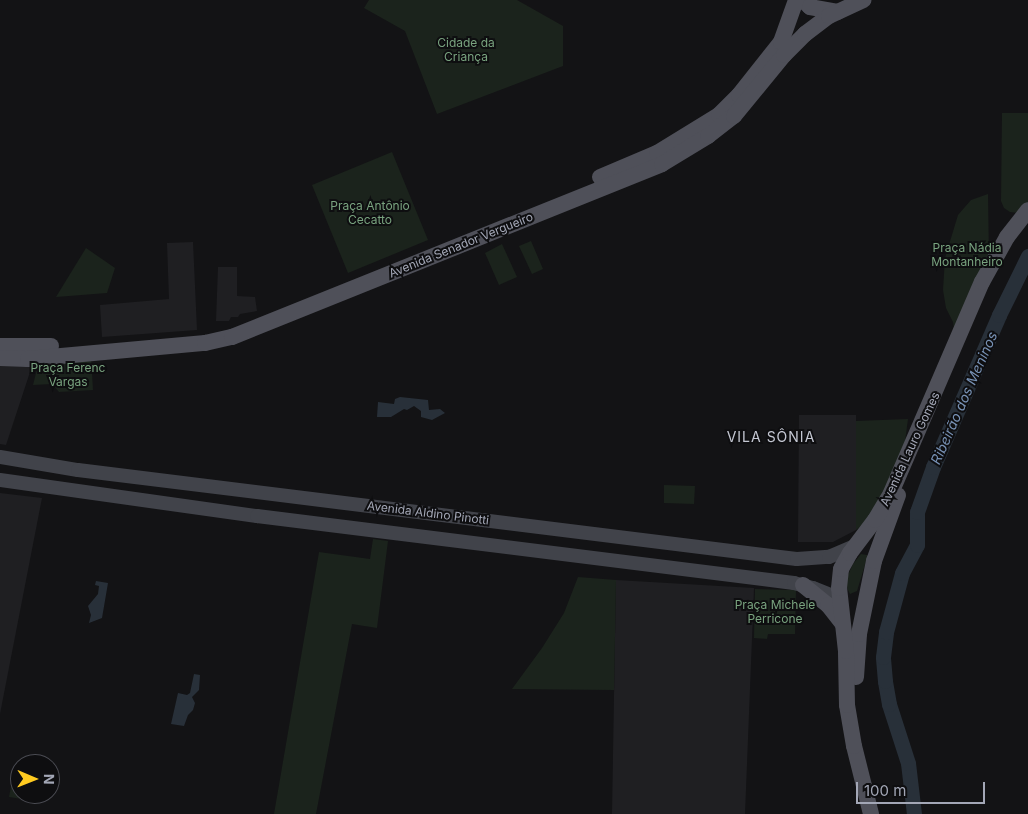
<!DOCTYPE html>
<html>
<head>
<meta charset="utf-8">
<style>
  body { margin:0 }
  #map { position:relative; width:1028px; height:814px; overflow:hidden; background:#131315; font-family:Inter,sans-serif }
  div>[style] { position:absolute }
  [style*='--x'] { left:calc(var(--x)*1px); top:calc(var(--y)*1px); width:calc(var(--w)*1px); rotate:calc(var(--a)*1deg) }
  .built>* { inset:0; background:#1f1f22 }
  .green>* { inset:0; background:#1b231c }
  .water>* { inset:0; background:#283039 }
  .river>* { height:15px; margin:-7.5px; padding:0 7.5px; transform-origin:7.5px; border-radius:7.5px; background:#283039 }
  .secondary>* { height:14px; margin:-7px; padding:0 7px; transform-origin:7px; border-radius:7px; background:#41434a }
  .primary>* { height:16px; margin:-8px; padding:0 8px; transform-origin:8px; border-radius:8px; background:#4f5059 }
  span { translate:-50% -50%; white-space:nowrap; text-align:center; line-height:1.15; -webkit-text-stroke:4px #0e0e10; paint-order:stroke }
  .park-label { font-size:12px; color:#79a37f }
  .street-label { font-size:12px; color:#a3a7b6 }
  .water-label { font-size:14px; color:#7791b4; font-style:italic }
  .neighbourhood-label { font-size:14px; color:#c4c7d2; letter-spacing:1px }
  .north { position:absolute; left:10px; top:754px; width:50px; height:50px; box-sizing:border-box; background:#0e0e10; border:1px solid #4a4b52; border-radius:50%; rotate:91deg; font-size:14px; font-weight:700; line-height:20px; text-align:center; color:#a3a7b6 }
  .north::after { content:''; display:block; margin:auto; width:18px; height:22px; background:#ffcb20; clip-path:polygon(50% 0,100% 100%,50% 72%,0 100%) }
  .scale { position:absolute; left:856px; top:782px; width:129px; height:22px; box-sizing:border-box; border:2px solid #a3a7b6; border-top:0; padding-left:6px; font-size:15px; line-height:18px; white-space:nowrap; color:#a3a7b6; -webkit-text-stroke:4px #0e0e10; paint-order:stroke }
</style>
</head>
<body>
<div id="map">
  <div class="built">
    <i style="clip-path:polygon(193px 242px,197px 330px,102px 337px,100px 305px,169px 299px,167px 243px)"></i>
    <i style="clip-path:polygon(218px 267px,237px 267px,237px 296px,255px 297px,257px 311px,240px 314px,238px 317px,231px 317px,229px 321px,216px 321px)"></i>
    <i style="clip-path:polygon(0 361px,32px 366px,6px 445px,0 444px)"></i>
    <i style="clip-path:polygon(799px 415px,856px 415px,856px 530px,833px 542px,798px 542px)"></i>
    <i style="clip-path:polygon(0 493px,42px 498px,0 714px)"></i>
    <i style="clip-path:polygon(616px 580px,754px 588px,745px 814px,612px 814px)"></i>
  </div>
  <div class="green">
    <i style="clip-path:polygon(369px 0,517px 0,563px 26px,563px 66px,437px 114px,405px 31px,364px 8px)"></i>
    <i style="clip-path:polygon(1002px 113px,1028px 113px,1028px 203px,1019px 213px,1010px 212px,1004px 208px,1001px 201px)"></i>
    <i style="clip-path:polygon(392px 152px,428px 240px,348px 273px,312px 185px)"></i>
    <i style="clip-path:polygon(988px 194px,989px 257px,955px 337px,953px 322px,946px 308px,943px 290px,945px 258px,958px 215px,971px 200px)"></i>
    <i style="clip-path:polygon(531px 241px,543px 269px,532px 274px,519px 246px)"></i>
    <i style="clip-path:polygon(502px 244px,517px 277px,499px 285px,485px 253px)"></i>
    <i style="clip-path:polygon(86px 248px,115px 268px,107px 293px,56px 297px)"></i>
    <i style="clip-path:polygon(91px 356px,93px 390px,59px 392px,52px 384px,33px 385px,39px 361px)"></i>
    <i style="clip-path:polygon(908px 419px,903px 457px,868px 520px,856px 530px,856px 421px)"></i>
    <i style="clip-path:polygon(664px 485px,695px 486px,694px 504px,664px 503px)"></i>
    <i style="clip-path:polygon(373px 539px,388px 541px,377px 628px,352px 624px,316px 814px,274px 814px,319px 552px,370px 559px)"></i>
    <i style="clip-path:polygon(861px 554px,867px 555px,867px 558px,857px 591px,850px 594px,846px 586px,848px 575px,853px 564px)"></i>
    <i style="clip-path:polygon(578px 577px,616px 580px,614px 690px,512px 689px,542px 648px,564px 613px)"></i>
    <i style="clip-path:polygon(755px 589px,796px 590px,795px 634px,768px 634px,767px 639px,754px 638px)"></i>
    <i style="clip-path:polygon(15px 766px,20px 767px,22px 799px,9px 797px)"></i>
  </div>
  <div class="water">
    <i style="clip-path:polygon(400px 397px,428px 400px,429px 410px,440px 409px,445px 413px,432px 420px,421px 417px,421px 411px,414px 406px,407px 410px,404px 409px,391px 417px,377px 417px,378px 402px,394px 404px,395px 399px)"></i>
    <i style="clip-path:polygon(96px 581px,108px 583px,102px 618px,89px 623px,91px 615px,88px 606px,98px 594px,99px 586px,95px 585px)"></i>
    <i style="clip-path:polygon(194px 674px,200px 675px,199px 690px,192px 697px,195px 703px,193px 710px,188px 715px,184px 726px,171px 724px,178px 693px,187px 695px,190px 693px)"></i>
  </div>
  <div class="river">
    <i style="--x:914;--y:814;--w:51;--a:-96.7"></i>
    <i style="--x:908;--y:763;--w:62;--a:-107.9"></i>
    <i style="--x:889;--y:704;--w:23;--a:-100"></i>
    <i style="--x:885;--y:681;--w:24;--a:-95"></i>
    <i style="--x:883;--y:657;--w:25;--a:-83"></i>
    <i style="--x:886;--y:632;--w:61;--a:-74.8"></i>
    <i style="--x:902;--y:573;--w:32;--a:-62"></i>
    <i style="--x:917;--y:545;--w:33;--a:-90"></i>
    <i style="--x:917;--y:512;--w:48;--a:-70.4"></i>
    <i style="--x:933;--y:467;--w:166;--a:-66.5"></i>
    <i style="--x:999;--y:315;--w:66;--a:-63.8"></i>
  </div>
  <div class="secondary">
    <i style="--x:0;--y:457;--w:79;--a:9.5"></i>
    <i style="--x:78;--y:470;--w:724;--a:7.06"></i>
    <i style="--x:797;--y:559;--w:32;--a:-4"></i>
    <i style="--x:829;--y:557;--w:28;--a:-23"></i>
    <i style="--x:0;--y:480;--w:260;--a:8"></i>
    <i style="--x:257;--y:516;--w:541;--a:7.11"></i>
    <i style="--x:794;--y:583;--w:20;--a:15"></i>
    <i style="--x:813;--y:588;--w:29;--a:22"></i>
  </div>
  <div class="primary">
    <i style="--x:803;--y:0;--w:10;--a:45"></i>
    <i style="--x:810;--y:7;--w:28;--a:10"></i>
    <i style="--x:600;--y:177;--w:62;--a:-22.8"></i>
    <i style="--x:657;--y:153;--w:73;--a:-31.5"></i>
    <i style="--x:719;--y:115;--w:28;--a:-45"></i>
    <i style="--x:739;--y:95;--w:68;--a:-51.6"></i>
    <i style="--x:781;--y:42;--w:45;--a:-70.3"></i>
    <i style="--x:0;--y:346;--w:51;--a:0"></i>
    <i style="--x:0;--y:358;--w:28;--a:2"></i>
    <i style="--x:28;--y:359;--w:178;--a:-5.2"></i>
    <i style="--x:205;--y:343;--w:28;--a:-13"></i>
    <i style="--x:232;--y:337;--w:463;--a:-21.9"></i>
    <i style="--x:662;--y:164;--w:54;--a:-31.3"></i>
    <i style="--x:708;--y:136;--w:33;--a:-38"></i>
    <i style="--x:734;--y:116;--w:79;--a:-50.7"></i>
    <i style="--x:784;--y:55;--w:30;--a:-45"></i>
    <i style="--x:805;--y:34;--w:30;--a:-37"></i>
    <i style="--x:829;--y:16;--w:38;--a:-25"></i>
    <i style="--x:803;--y:585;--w:32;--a:39"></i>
    <i style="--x:828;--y:605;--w:23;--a:52"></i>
    <i style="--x:856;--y:677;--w:43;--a:-86"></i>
    <i style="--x:859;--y:634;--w:75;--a:-78.4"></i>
    <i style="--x:874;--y:561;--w:70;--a:-70"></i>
    <i style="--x:871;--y:814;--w:70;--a:-104"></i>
    <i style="--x:854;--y:746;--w:42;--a:-99.7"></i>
    <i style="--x:847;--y:705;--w:54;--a:-91.1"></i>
    <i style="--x:846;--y:651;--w:63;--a:-96.3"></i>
    <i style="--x:839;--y:588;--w:19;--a:-84"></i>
    <i style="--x:841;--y:569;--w:18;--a:-61"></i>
    <i style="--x:850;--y:553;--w:41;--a:-52.9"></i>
    <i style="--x:875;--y:520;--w:31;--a:-59"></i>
    <i style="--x:891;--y:493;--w:230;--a:-66.7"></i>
    <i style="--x:982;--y:282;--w:51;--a:-60.9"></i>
    <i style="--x:1007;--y:237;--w:34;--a:-52"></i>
  </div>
  <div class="park-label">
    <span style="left:466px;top:50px">Cidade da<br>Criança</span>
    <span style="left:370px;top:213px">Praça Antônio<br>Cecatto</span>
    <span style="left:967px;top:255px">Praça Nádia<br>Montanheiro</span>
    <span style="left:68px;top:375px">Praça Ferenc<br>Vargas</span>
    <span style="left:775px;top:612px">Praça Michele<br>Perricone</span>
  </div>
  <div class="street-label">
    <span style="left:461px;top:245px;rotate:-22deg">Avenida Senador Vergueiro</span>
    <span style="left:910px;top:449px;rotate:-65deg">Avenida Lauro Gomes</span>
    <span style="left:428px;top:513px;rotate:7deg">Avenida Aldino Pinotti</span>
  </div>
  <div class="water-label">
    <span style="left:964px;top:398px;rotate:-66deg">Ribeirão dos Meninos</span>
  </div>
  <div class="neighbourhood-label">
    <span style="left:771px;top:437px">VILA SÔNIA</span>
  </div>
  <div class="north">N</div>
  <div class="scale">100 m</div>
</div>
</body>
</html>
